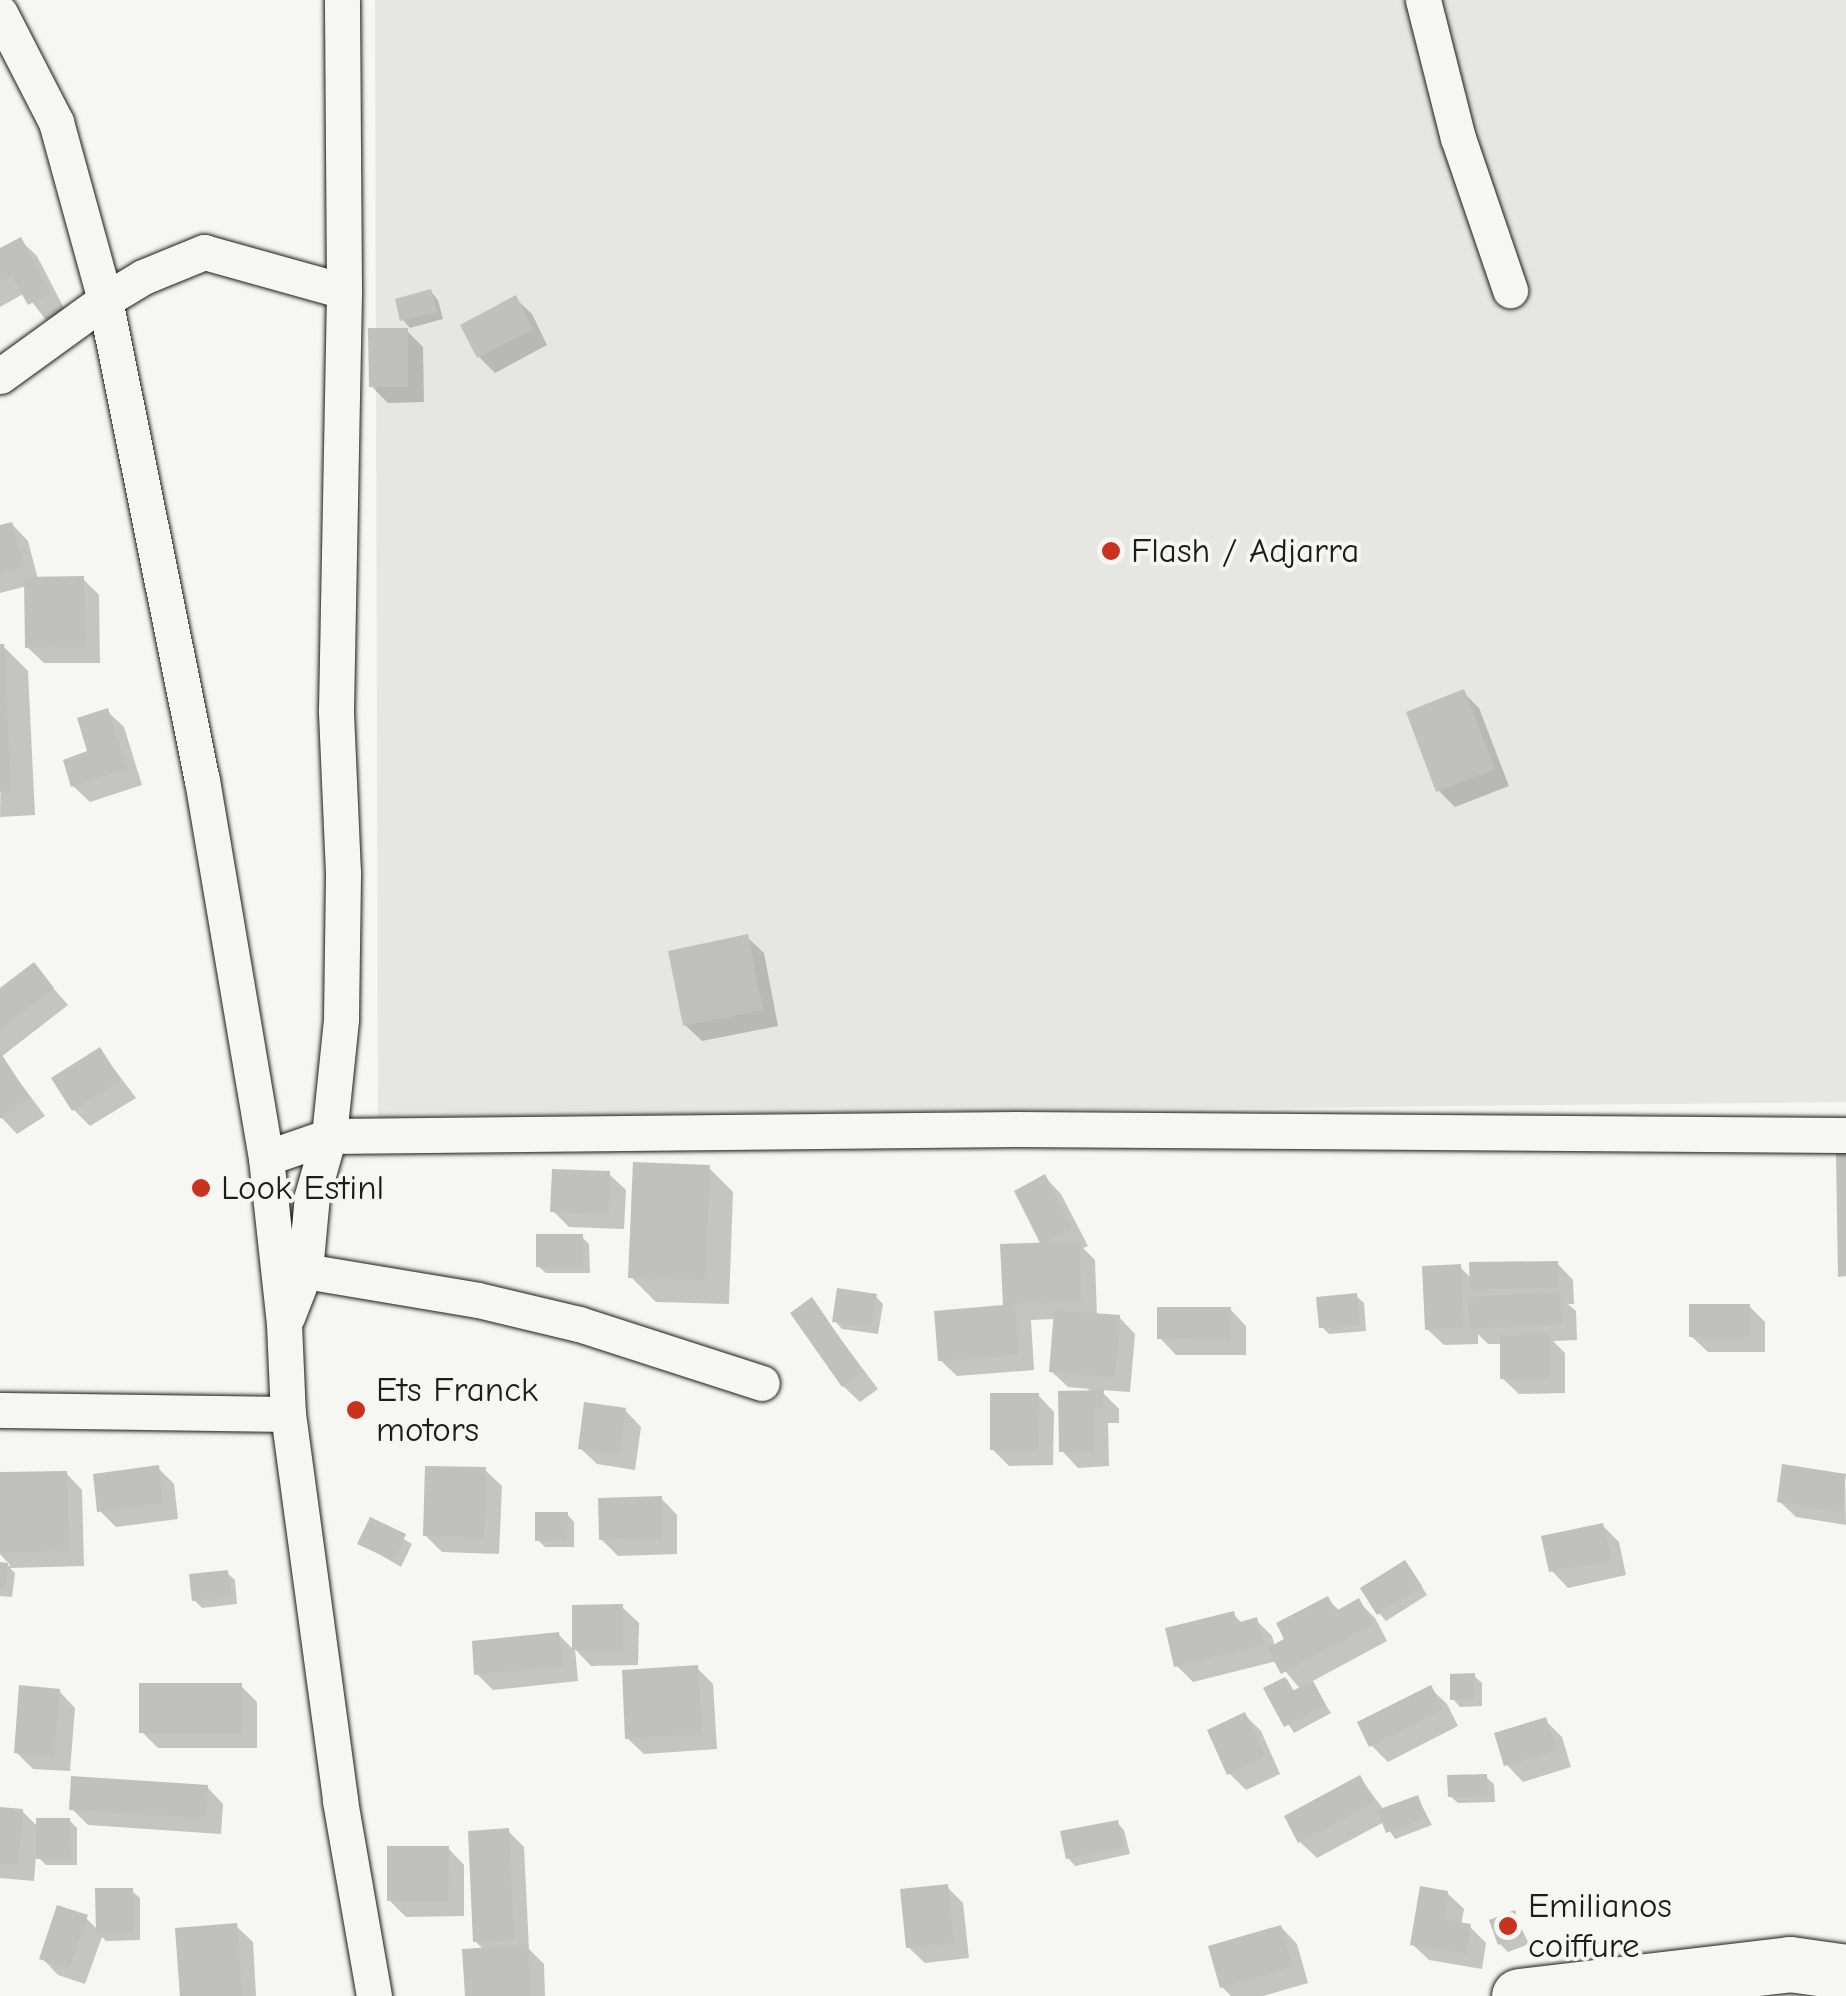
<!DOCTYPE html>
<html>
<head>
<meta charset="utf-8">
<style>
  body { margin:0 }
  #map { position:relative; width:1846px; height:1996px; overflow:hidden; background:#f6f6f2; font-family:"Comic Neue",sans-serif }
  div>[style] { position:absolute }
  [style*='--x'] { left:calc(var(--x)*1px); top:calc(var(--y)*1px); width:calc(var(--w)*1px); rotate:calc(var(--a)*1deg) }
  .built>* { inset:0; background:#e6e6e2 }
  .shadow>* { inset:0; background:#0003 }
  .building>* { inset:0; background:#c0c0bd }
  .roads { filter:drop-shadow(0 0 2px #1c1c1c) drop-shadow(0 0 2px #1c1c1c) }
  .minor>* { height:35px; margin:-17.5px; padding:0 17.5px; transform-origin:17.5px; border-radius:17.5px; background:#f6f6f2 }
  .primary>* { height:55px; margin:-27.5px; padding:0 27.5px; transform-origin:27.5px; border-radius:27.5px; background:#f6f6f2 }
  .dots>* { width:28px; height:28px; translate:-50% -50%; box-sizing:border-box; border:5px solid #f6f6f2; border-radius:50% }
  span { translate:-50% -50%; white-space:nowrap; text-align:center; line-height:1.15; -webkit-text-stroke:8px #f6f6f2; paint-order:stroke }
  .poi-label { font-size:35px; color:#1c1c1c }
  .left { translate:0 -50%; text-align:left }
</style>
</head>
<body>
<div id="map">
  <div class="built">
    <i style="clip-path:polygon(375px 0,1846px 0,1846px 1102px,378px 1117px)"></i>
  </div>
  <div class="shadow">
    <i style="clip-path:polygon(20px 240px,37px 256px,65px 310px,46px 320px,25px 293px,0 307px,0 251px)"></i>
    <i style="clip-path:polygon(431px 292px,438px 300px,443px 319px,410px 328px,403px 320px)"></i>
    <i style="clip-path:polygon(515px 298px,532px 314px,547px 345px,495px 373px,479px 357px)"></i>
    <i style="clip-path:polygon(407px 331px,423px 347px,424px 402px,388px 403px,371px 386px)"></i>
    <i style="clip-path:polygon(12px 524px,28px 541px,38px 579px,83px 579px,99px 595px,100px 663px,44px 663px,27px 647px,27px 586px,0 593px,0 527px)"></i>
    <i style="clip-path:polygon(3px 646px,28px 671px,35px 815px,0 817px)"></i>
    <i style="clip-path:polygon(1463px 692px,1479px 708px,1509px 786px,1455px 807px,1438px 790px)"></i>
    <i style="clip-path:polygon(107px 711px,124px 727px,142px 785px,90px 802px,73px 786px)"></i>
    <i style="clip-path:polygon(747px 937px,764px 953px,778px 1026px,702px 1041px,685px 1025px)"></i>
    <i style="clip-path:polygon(34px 966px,68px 1005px,1px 1057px,45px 1116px,17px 1134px,0 1116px,0 992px)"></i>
    <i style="clip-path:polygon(100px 1050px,136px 1098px,90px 1126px,74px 1110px)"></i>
    <i style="clip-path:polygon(708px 1167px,733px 1192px,729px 1304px,656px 1302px,631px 1277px)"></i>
    <i style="clip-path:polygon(609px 1174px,626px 1190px,624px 1229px,569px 1227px,553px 1211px)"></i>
    <i style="clip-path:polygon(1045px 1177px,1061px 1194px,1088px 1246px,1083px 1248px,1095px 1260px,1097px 1316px,1119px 1317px,1135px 1334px,1130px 1392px,1100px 1390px,1119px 1409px,1119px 1423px,1108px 1423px,1109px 1466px,1078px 1468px,1062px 1451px,1089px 1389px,1068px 1387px,1051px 1371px,1056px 1319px,1031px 1320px,1034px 1370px,957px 1376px,940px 1360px,1005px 1307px,1045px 1248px)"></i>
    <i style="clip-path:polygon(582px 1237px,589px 1244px,590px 1273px,546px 1273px,538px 1266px)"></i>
    <i style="clip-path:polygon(1557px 1263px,1573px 1280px,1574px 1304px,1568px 1304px,1576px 1311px,1577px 1340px,1553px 1341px,1565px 1353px,1565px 1393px,1519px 1394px,1502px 1378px,1502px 1344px,1488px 1344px,1478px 1334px,1478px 1344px,1444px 1345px,1427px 1329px,1460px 1267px,1472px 1279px)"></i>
    <i style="clip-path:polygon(875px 1296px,883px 1304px,878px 1334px,842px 1329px,835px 1321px)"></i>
    <i style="clip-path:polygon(1356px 1296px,1364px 1303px,1366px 1331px,1329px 1334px,1321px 1326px)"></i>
    <i style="clip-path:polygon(812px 1301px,878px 1389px,860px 1402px,843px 1386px)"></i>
    <i style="clip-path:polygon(1749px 1306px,1765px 1322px,1765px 1352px,1708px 1352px,1691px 1336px)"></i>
    <i style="clip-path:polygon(1230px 1309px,1246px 1326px,1246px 1355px,1176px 1355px,1160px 1338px)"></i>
    <i style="clip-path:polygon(1038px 1395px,1054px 1412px,1053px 1465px,1009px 1466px,992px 1449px)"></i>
    <i style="clip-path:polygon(625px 1410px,641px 1427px,635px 1470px,597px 1464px,580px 1448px)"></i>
    <i style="clip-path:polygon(158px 1468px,174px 1484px,178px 1519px,116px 1527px,99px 1510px)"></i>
    <i style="clip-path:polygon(485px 1470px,502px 1486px,499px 1554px,442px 1552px,425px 1535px)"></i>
    <i style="clip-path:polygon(66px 1473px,82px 1490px,84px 1566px,10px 1568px,15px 1573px,12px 1597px,0 1596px,0 1564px,11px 1566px,0 1554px,0 1475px)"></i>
    <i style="clip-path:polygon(1845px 1477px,1846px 1525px,1796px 1517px,1779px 1501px)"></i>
    <i style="clip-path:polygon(661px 1498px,677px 1515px,677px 1554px,618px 1556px,601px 1539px)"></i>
    <i style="clip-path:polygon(567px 1514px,574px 1522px,574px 1547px,545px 1547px,538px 1540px)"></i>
    <i style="clip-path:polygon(371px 1520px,412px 1544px,401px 1567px,360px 1543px)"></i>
    <i style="clip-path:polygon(1602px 1525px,1619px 1542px,1626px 1575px,1568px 1588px,1552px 1571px)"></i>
    <i style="clip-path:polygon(1412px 1571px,1427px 1595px,1386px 1621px,1379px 1613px)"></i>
    <i style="clip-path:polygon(227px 1573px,235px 1580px,237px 1604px,202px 1608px,194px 1600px)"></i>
    <i style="clip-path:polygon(1327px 1599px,1340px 1611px,1358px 1601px,1375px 1618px,1387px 1641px,1311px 1682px,1331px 1713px,1294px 1733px,1266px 1689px,1287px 1679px,1295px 1693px,1301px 1690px,1277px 1661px,1193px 1682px,1177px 1666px,1233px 1614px,1243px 1624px,1256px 1620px,1272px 1636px,1275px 1647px)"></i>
    <i style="clip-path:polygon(575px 1607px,622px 1607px,639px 1623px,638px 1665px,591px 1666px,575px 1649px,578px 1681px,493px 1690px,477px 1674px,558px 1634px,575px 1651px)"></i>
    <i style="clip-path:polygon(697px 1668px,713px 1684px,717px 1749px,644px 1754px,627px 1738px)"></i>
    <i style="clip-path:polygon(1474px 1676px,1482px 1683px,1482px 1706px,1460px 1707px,1453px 1699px)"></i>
    <i style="clip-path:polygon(241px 1686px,257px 1702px,257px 1748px,158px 1748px,142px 1732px)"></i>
    <i style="clip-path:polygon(1430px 1688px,1447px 1704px,1458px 1726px,1388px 1762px,1371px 1745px)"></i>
    <i style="clip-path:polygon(59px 1691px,75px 1708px,70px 1771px,33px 1769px,16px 1752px)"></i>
    <i style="clip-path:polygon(1245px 1715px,1261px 1731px,1280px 1774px,1246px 1790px,1229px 1773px)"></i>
    <i style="clip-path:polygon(1545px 1720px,1562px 1737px,1571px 1767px,1523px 1782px,1507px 1765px)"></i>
    <i style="clip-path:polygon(1486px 1777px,1494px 1784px,1495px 1802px,1458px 1803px,1450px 1796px)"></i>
    <i style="clip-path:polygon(1360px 1778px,1384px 1810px,1418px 1798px,1432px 1825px,1395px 1839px,1384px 1822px,1317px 1858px,1300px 1842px)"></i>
    <i style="clip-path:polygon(207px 1787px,223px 1804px,221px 1834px,88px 1825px,72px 1809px)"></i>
    <i style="clip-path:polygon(0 1809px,22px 1811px,39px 1828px,69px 1820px,77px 1828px,77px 1865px,46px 1865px,36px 1855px,34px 1881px,0 1878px)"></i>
    <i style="clip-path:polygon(1117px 1823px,1124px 1830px,1130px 1854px,1075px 1866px,1068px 1858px)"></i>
    <i style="clip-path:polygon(508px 1831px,524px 1847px,529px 1949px,544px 1964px,545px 1996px,467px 1996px,484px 1950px,475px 1941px)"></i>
    <i style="clip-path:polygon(448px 1848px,464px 1865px,464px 1916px,406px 1917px,389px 1900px)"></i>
    <i style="clip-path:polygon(947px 1887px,963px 1903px,969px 1958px,925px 1963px,908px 1947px)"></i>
    <i style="clip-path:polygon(132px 1891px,140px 1898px,140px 1940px,106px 1941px,102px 1937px,85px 1984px,58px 1975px,42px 1958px,86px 1918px,98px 1930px)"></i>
    <i style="clip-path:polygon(1447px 1893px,1464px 1909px,1461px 1925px,1470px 1927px,1486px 1943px,1482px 1969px,1429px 1960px,1412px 1944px)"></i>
    <i style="clip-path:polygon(1514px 1913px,1529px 1944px,1508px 1952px,1500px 1944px)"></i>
    <i style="clip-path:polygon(236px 1926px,253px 1942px,256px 1996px,183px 1996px)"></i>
    <i style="clip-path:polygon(1281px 1927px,1297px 1944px,1308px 1983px,1263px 1996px,1231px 1996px,1222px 1987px)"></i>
  </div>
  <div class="building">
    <i style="clip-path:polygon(21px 237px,51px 293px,28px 305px,12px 276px,0 282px,0 248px)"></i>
    <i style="clip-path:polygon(431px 289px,437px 312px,400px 321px,395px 299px)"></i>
    <i style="clip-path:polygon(516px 295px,533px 329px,477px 358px,460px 325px)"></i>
    <i style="clip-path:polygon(368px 328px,408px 328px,408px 387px,369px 387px)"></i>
    <i style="clip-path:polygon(12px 522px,24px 567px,0 573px,0 525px)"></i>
    <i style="clip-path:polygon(84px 576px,85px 647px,25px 648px,24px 577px)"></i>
    <i style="clip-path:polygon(0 644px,4px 644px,11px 791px,0 792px)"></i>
    <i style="clip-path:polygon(1464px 689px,1495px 769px,1436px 792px,1406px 712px)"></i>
    <i style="clip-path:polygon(108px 708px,127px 769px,71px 787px,63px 760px,87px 751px,77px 718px)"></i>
    <i style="clip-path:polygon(748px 934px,763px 1010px,683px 1026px,668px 951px)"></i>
    <i style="clip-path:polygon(34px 962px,54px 988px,0 1030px,0 988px)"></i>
    <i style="clip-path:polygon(100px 1047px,121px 1081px,72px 1111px,51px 1078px)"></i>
    <i style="clip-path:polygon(0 1052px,30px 1098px,0 1119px)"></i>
    <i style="clip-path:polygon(1846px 1151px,1846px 1276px,1838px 1277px,1836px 1152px)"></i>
    <i style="clip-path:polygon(633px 1162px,710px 1165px,705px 1280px,628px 1278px)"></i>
    <i style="clip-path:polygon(552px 1169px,610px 1171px,609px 1214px,550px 1212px)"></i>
    <i style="clip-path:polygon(1045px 1174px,1073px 1229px,1041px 1245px,1014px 1191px)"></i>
    <i style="clip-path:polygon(536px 1234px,583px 1234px,583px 1266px,536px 1267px)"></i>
    <i style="clip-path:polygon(1080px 1241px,1081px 1301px,1015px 1304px,1019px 1355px,938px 1361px,934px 1311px,1003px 1305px,1000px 1244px)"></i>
    <i style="clip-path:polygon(1558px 1261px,1558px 1288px,1470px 1289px,1469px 1262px)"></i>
    <i style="clip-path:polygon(1461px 1264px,1463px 1328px,1425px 1330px,1422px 1266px)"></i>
    <i style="clip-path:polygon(837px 1288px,877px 1294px,871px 1327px,832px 1322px)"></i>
    <i style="clip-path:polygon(1560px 1292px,1562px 1324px,1469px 1329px,1468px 1297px)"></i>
    <i style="clip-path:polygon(1357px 1293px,1360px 1324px,1319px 1328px,1316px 1297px)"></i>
    <i style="clip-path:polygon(812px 1297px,863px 1372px,842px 1387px,790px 1313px)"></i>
    <i style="clip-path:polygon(1689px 1304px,1750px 1304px,1749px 1337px,1689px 1337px)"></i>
    <i style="clip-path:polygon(1157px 1307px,1231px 1307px,1230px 1340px,1157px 1339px)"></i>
    <i style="clip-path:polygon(1054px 1310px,1120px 1315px,1115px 1377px,1049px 1372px)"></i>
    <i style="clip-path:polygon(1549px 1334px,1549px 1378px,1500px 1379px,1500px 1335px)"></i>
    <i style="clip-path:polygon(1104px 1390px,1103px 1407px,1093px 1408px,1094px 1451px,1059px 1452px,1058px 1391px)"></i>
    <i style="clip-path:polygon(990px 1393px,1039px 1393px,1038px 1450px,990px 1450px)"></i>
    <i style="clip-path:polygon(584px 1402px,626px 1408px,619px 1455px,578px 1449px)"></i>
    <i style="clip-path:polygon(1782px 1464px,1846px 1474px,1841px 1512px,1777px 1502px)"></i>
    <i style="clip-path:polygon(159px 1465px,163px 1503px,97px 1512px,93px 1474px)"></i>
    <i style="clip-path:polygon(425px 1466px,486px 1467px,484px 1538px,423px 1536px)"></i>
    <i style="clip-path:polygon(67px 1471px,69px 1551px,0 1553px,0 1472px)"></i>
    <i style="clip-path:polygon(662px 1496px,662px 1538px,599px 1540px,598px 1498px)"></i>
    <i style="clip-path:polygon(535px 1512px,568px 1512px,567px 1540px,535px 1541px)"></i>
    <i style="clip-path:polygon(370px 1517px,406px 1534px,394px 1561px,357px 1544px)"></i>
    <i style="clip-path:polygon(1603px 1523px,1612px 1560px,1549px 1572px,1541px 1536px)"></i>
    <i style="clip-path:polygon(1405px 1560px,1422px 1586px,1377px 1615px,1360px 1588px)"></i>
    <i style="clip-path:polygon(0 1562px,8px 1563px,5px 1591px,0 1590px)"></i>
    <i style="clip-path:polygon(228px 1570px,231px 1597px,192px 1601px,189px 1574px)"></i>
    <i style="clip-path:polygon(1328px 1596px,1336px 1611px,1359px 1598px,1373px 1624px,1281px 1674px,1267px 1648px,1284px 1639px,1276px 1623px)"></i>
    <i style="clip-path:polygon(623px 1604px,623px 1650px,572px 1650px,572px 1605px)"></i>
    <i style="clip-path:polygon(1234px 1611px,1237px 1623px,1257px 1617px,1264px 1645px,1174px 1667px,1165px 1628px)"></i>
    <i style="clip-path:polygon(559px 1632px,563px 1666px,474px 1675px,472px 1641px)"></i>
    <i style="clip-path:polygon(698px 1665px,702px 1734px,625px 1739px,622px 1670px)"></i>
    <i style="clip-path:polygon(1475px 1673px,1475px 1699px,1450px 1700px,1450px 1674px)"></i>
    <i style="clip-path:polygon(1285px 1677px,1292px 1691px,1313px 1681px,1326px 1705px,1284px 1727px,1263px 1688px)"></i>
    <i style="clip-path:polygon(139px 1683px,242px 1683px,242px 1733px,139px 1733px)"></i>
    <i style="clip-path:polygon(19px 1685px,60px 1689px,54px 1756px,14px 1753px)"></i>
    <i style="clip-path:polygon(1431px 1685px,1443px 1709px,1369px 1747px,1357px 1722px)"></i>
    <i style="clip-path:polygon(1245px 1712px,1265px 1757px,1227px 1775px,1207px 1730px)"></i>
    <i style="clip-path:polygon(1546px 1717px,1557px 1751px,1504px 1766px,1494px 1733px)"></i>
    <i style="clip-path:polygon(1487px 1774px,1488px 1796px,1448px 1797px,1447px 1775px)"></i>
    <i style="clip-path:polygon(1360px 1775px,1375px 1802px,1298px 1843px,1284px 1816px)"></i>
    <i style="clip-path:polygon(71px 1776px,208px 1785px,206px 1818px,69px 1810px)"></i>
    <i style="clip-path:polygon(1418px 1795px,1426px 1818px,1386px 1833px,1377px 1810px)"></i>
    <i style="clip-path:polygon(0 1807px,23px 1809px,18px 1865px,0 1864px)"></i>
    <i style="clip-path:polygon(36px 1818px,70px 1818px,71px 1858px,36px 1859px)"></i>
    <i style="clip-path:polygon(1118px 1820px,1124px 1847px,1066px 1859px,1060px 1831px)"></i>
    <i style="clip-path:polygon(509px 1828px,514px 1940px,473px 1942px,468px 1831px)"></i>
    <i style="clip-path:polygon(387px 1846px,449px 1846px,448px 1901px,387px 1901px)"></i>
    <i style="clip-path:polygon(948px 1884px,954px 1943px,906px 1948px,900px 1889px)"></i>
    <i style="clip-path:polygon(1420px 1886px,1448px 1891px,1444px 1920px,1471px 1924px,1466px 1954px,1410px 1945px)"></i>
    <i style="clip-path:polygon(95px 1888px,133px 1888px,133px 1934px,96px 1934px)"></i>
    <i style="clip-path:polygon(57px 1905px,88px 1915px,69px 1969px,39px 1959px)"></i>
    <i style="clip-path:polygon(1515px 1910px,1523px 1936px,1498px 1945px,1489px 1920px)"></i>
    <i style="clip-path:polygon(237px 1923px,242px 1996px,180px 1996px,175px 1928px)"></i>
    <i style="clip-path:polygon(1281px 1925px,1293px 1967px,1220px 1988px,1208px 1946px)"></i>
    <i style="clip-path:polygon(528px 1945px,531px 1996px,465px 1996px,462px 1949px)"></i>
  </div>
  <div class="roads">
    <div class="minor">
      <i style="--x:1423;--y:0;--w:142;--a:75.8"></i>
      <i style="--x:1458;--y:138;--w:161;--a:71.1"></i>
      <i style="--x:0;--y:13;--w:123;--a:62.8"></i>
      <i style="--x:56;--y:122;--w:185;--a:74.6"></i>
      <i style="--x:105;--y:300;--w:490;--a:78.6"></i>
      <i style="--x:202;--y:780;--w:383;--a:80.4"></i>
      <i style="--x:266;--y:1158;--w:167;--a:83.8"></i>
      <i style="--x:284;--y:1324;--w:90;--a:87.5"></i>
      <i style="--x:288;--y:1414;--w:390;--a:82.3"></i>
      <i style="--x:340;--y:1801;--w:198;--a:80.1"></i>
      <i style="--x:0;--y:376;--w:130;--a:-35.9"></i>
      <i style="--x:105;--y:300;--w:44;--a:-31.2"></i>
      <i style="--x:143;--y:277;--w:66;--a:-22.3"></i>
      <i style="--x:204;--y:252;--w:145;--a:15.6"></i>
      <i style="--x:266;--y:1158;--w:67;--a:-19.2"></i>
      <i style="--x:329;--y:1136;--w:687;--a:-0.58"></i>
      <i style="--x:1016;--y:1129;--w:830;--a:0.41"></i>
      <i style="--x:305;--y:1271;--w:175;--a:9.5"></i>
      <i style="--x:478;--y:1300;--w:104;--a:13.4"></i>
      <i style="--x:579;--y:1324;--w:192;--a:17.9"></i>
      <i style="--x:287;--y:1317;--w:49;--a:-68.6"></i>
      <i style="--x:305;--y:1271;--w:75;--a:-84.7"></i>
      <i style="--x:312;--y:1196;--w:62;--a:-74.2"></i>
      <i style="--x:329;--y:1136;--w:118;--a:-84.1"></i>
      <i style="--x:341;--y:1019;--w:146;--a:-89.2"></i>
      <i style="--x:343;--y:873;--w:163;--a:-92.5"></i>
      <i style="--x:336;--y:710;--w:419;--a:-88.9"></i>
      <i style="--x:344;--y:291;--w:291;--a:-90.4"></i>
      <i style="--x:0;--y:1410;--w:288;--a:0.8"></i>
    </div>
    <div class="primary">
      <i style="--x:1519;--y:1996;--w:273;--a:-6.7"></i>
      <i style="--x:1790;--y:1964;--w:57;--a:8.1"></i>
    </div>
  </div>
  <div class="dots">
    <i style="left:1111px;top:551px;background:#c8321e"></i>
    <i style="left:201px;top:1188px;background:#c8321e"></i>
    <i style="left:356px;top:1410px;background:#c8321e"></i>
    <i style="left:1508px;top:1926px;background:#c8321e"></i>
  </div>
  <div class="poi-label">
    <span class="left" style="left:1131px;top:551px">Flash / Adjarra</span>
    <span class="left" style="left:221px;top:1188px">Look Estinl</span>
    <span class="left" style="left:376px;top:1410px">Ets Franck<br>motors</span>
    <span class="left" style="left:1528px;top:1926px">Emilianos<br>coiffure</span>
  </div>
</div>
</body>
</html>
